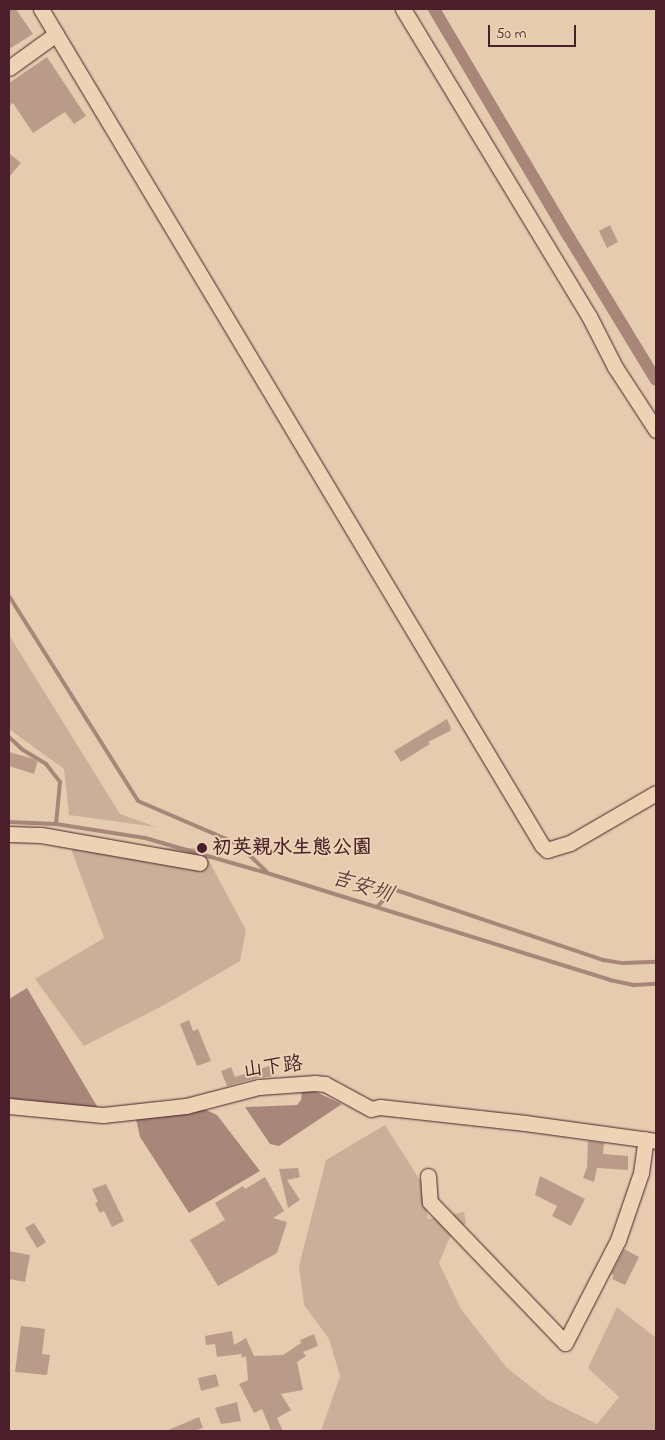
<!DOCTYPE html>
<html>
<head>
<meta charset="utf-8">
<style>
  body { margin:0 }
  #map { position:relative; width:665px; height:1440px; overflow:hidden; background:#e6ccaf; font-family:"Indie Flower","LXGW WenKai TC",sans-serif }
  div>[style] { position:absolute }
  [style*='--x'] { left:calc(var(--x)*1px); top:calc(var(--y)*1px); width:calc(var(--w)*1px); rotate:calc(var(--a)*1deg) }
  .green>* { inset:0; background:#ccaf99 }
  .water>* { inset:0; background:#a8877a }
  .stream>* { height:4px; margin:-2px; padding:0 2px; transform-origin:2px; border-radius:2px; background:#a8877a }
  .canal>* { height:12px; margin:-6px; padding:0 6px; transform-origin:6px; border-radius:6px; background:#a8877a }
  .building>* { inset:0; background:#ba9b8a }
  .roads { filter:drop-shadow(0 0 1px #4a1f2b) drop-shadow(0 0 1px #4a1f2b) }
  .minor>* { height:15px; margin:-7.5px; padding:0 7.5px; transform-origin:7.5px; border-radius:7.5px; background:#ecd3b4 }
  .dots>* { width:14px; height:14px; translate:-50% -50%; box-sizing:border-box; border:2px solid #ecd3b4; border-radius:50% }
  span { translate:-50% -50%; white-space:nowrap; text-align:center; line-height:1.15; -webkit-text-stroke:4px #ecd3b4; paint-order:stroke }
  .poi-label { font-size:20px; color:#4a1f2b; font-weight:700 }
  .left { translate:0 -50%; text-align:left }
  .street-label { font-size:20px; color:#4a1f2b }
  .water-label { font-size:21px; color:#62393f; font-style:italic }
  .frame { position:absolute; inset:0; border:10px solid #4a1f2b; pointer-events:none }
  .scale { position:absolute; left:488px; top:25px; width:88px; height:22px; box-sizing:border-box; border:2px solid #4a1f2b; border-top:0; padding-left:6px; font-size:15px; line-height:18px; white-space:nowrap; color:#4a1f2b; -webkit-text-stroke:4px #ecd3b4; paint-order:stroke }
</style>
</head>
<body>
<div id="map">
  <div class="green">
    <i style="clip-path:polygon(9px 635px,120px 814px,156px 827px,69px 815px,64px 769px,9px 729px)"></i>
    <i style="clip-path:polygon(202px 848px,246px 930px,240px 961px,166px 1004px,84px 1046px,35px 979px,104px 938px,71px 849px)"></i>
    <i style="clip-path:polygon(385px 1125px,423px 1185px,428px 1219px,464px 1212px,466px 1223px,449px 1239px,439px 1263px,461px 1309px,507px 1368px,548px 1400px,597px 1424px,619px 1397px,588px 1368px,617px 1307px,656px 1338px,656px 1431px,321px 1431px,340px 1376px,329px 1339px,304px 1305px,299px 1266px,326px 1160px)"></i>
  </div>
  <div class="water">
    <i style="clip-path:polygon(27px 988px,101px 1113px,9px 1102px,9px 999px)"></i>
    <i style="clip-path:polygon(302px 1090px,316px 1092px,342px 1104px,279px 1146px,270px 1144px,245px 1107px,297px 1105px,301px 1100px)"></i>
    <i style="clip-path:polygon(204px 1109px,217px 1115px,260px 1171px,189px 1213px,140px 1137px,136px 1119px)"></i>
  </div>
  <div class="stream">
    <i style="--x:9;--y:596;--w:242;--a:57.8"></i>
    <i style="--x:138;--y:801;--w:109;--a:23.3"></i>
    <i style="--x:238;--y:844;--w:39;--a:44"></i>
    <i style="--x:9;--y:737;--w:19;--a:43"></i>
    <i style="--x:23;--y:750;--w:27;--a:31"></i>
    <i style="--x:46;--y:764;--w:23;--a:52"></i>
    <i style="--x:60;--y:782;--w:42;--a:95.4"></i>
    <i style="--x:9;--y:822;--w:47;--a:2.4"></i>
    <i style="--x:56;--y:824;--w:90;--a:8.9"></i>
    <i style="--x:145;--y:838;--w:127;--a:16"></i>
    <i style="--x:267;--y:873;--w:359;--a:17.3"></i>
    <i style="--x:610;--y:980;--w:25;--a:12"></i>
    <i style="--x:634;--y:985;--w:22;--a:-3"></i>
    <i style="--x:377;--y:907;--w:18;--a:-47"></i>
    <i style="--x:389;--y:894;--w:8;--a:-30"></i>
    <i style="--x:396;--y:890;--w:219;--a:18.7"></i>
    <i style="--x:603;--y:960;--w:20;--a:9"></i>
    <i style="--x:623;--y:963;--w:33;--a:-2"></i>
  </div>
  <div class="canal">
    <i style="--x:434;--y:9;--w:265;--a:59.4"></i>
    <i style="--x:569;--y:237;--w:167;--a:58.7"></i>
  </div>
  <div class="building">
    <i style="clip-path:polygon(9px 9px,16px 9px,33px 34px,9px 49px)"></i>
    <i style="clip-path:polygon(47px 57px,86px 116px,74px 124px,65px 112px,33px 133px,13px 103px,9px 106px,9px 83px)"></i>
    <i style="clip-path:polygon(9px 153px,21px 163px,9px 177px)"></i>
    <i style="clip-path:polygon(610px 225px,618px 242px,607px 248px,599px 231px)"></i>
    <i style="clip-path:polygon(447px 719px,451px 728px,450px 731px,428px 742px,430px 744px,401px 762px,394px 751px)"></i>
    <i style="clip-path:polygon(9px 752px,38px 760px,34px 774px,9px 766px)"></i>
    <i style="clip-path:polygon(189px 1020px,193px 1031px,198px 1029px,211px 1061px,197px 1066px,180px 1024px)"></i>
    <i style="clip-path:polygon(269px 1066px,274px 1066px,276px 1076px,257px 1078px,227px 1086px,221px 1071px,231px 1067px,235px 1077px)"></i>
    <i style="clip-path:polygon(588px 1141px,604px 1143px,603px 1154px,628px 1156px,628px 1170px,597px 1168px,594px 1182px,583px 1178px,587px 1167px)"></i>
    <i style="clip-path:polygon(298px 1168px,300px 1177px,287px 1180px,300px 1200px,288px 1208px,279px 1169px)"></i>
    <i style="clip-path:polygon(540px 1176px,585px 1199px,571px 1226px,552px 1216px,557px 1206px,535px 1195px)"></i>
    <i style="clip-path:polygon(265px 1177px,284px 1211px,273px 1218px,287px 1222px,277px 1253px,218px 1286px,190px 1240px,225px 1220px,215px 1203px,243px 1186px,245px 1189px)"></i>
    <i style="clip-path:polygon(106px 1184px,124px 1221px,112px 1227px,104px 1211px,100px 1213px,95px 1203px,98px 1202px,92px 1189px)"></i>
    <i style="clip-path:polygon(34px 1223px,46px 1242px,37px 1248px,25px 1228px)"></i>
    <i style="clip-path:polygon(624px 1249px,639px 1257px,625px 1285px,612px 1279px,614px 1275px,611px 1274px)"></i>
    <i style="clip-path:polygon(9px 1251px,30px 1255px,25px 1282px,9px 1279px)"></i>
    <i style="clip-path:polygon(21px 1326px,45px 1329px,42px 1354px,50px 1355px,47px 1375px,15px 1372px)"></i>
    <i style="clip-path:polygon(232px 1331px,234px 1345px,246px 1338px,254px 1356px,283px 1355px,301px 1343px,300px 1340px,314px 1334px,318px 1346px,303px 1352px,306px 1356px,297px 1362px,303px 1390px,281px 1394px,291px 1410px,277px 1418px,283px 1431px,271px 1431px,262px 1409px,254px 1413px,239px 1384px,248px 1380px,246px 1356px,242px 1358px,241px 1354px,217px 1357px,215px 1344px,206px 1345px,205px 1336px)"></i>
    <i style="clip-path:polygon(216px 1374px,219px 1386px,201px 1391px,198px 1378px)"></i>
    <i style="clip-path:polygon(237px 1402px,241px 1421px,221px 1424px,215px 1408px)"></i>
    <i style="clip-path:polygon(199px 1417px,203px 1428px,193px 1431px,166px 1431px)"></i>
  </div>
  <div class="roads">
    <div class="minor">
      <i style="--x:41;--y:9;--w:975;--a:59.07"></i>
      <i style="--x:542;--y:845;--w:7;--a:45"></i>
      <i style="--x:547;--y:850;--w:24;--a:-17"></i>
      <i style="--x:570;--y:843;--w:99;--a:-30.2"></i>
      <i style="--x:403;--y:9;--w:359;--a:58.8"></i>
      <i style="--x:589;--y:316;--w:57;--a:63"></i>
      <i style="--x:615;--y:367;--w:75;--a:56.9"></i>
      <i style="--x:9;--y:68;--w:58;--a:-35.9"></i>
      <i style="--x:9;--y:834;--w:32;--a:2"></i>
      <i style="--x:41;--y:835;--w:161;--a:10"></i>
      <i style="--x:9;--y:1106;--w:94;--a:5.5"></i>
      <i style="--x:103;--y:1115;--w:83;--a:-6.2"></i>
      <i style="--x:186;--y:1106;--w:75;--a:-14.6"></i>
      <i style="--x:259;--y:1087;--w:56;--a:-4.1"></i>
      <i style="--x:315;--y:1083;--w:10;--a:6"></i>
      <i style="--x:325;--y:1084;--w:52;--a:28.5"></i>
      <i style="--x:371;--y:1109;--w:9;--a:-13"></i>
      <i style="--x:380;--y:1107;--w:146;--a:6.3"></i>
      <i style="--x:525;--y:1123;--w:132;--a:7.8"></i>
      <i style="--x:428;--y:1176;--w:26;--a:86"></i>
      <i style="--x:430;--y:1202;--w:195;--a:46.2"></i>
      <i style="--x:565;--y:1343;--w:116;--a:-62.8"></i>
      <i style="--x:618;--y:1240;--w:71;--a:-71.1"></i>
      <i style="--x:641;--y:1173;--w:34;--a:-82"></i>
    </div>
  </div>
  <div class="dots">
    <i style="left:202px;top:848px;background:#4a1f2b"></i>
  </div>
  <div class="poi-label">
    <span class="left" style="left:212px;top:848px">初英親水生態公園</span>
  </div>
  <div class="street-label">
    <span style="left:273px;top:1068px;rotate:-7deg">山下路</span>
  </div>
  <div class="water-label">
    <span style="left:362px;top:887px;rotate:17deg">吉安圳</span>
  </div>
  <div class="frame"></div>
  <div class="scale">50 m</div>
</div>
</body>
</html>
